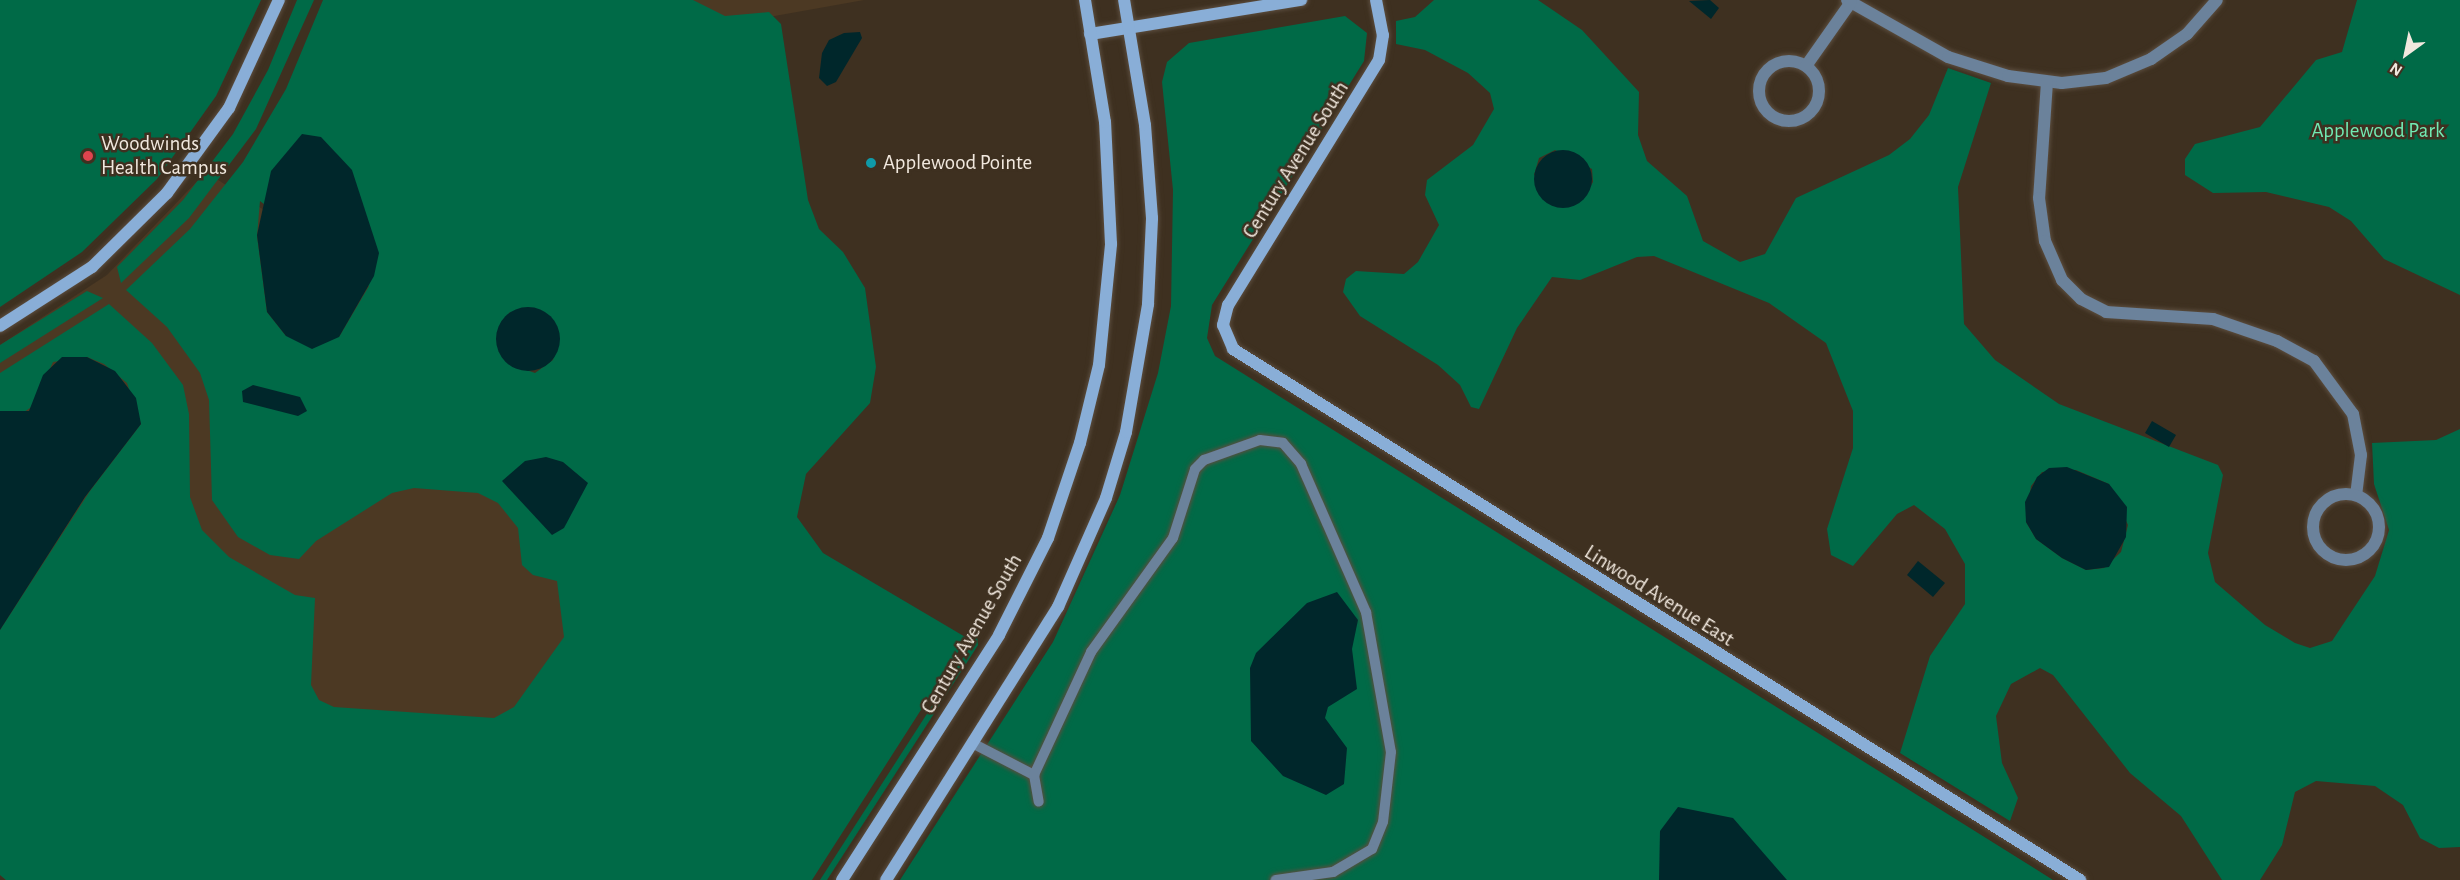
<!DOCTYPE html>
<html>
<head>
<meta charset="utf-8">
<style>
  body { margin:0 }
  #map { position:relative; width:2460px; height:880px; overflow:hidden; background:#3e3020; font-family:"Alegreya Sans",sans-serif }
  div>[style] { position:absolute }
  [style*='--x'] { left:calc(var(--x)*1px); top:calc(var(--y)*1px); width:calc(var(--w)*1px); rotate:calc(var(--a)*1deg) }
  .built>* { inset:0; background:#4c3923 }
  .green>* { inset:0; background:#006a47 }
  .water>* { inset:0; background:#00272b }
  .round { border-radius:50% }
  .roads { filter:drop-shadow(0 0 2px #5b4d3e) drop-shadow(0 0 2px #5b4d3e) }
  .lane>* { height:10px; margin:-5px; padding:0 5px; transform-origin:5px; border-radius:5px; background:#6b829b }
  .street>* { height:12px; margin:-6px; padding:0 6px; transform-origin:6px; border-radius:6px; background:#6b829b }
  .street>.ring { margin:-6px; padding:0; box-sizing:content-box; background:none; border:12px solid #6b829b; border-radius:50% }
  .secondary>* { height:12px; margin:-6px; padding:0 6px; transform-origin:6px; border-radius:6px; background:#89aed7 }
  .dots>* { width:16px; height:16px; translate:-50% -50%; box-sizing:border-box; border:3px solid #3e3020; border-radius:50% }
  span { translate:-50% -50%; white-space:nowrap; text-align:center; line-height:1.15; -webkit-text-stroke:5px #3e3020; paint-order:stroke }
  .park-label { font-size:21px; color:#71eab3 }
  .poi-label { font-size:21px; color:#f1e8de }
  .left { translate:0 -50%; text-align:left }
  .street-label { font-size:21px; color:#f1e8de }
  .north { position:absolute; left:2376px; top:24px; width:60px; height:60px; -webkit-text-stroke:4px #3e3020; paint-order:stroke; rotate:213deg; font-size:16px; font-weight:700; line-height:24px; text-align:center; color:#f1e8de }
  .north::after { content:''; display:block; margin:auto; width:21px; height:27px; background:#f1e8de; clip-path:polygon(50% 0,100% 100%,50% 72%,0 100%) }
</style>
</head>
<body>
<div id="map">
  <div class="built">
    <i style="clip-path:polygon(686px 0,864px 0,724px 25px)"></i>
    <i style="clip-path:polygon(206px 172px,680px 483px,423px 880px,6px 880px,0 875px,0 345px,107px 275px)"></i>
  </div>
  <div class="green">
    <i style="clip-path:polygon(0 0,261px 0,216px 96px,157px 179px,82px 252px,0 307px)"></i>
    <i style="clip-path:polygon(297px 0,314px 0,256px 129px,189px 218px,121px 283px,117px 267px,183px 200px,233px 134px,268px 70px)"></i>
    <i style="clip-path:polygon(evenodd,323px 0,693px 0,725px 16px,769px 12px,781px 24px,808px 200px,819px 229px,843px 252px,865px 288px,876px 367px,870px 403px,806px 474px,797px 517px,823px 553px,967px 638px,812px 880px,6px 880px,0 875px,0 630px,90px 491px,141px 424px,127px 383px,104px 364px,87px 357px,53px 362px,33px 406px,21px 414px,0 411px,0 373px,109px 304px,152px 343px,183px 385px,189px 414px,190px 497px,202px 530px,229px 557px,295px 595px,315px 598px,311px 685px,319px 700px,334px 707px,494px 718px,514px 707px,564px 637px,557px 581px,533px 575px,522px 565px,518px 528px,498px 503px,478px 493px,414px 488px,392px 493px,316px 541px,299px 559px,270px 555px,238px 537px,212px 500px,209px 400px,200px 373px,167px 327px,126px 290px,190px 229px,243px 162px,286px 89px,323px 0,260px 201px,369px 286px,339px 337px,286px 336px,267px 312px,257px 236px,260px 201px,323px 0,510px 312px,558px 336px,553px 360px,535px 373px,512px 365px,500px 352px,499px 327px,510px 312px)"></i>
    <i style="clip-path:polygon(evenodd,1434px 0,1538px 0,1582px 30px,1639px 92px,1638px 135px,1647px 161px,1687px 196px,1703px 241px,1740px 262px,1765px 254px,1796px 198px,1889px 155px,1910px 139px,1929px 115px,1948px 68px,1991px 83px,1958px 187px,1964px 324px,1995px 360px,2059px 404px,2218px 465px,2223px 475px,2208px 553px,2215px 582px,2265px 625px,2295px 643px,2310px 648px,2332px 641px,2375px 576px,2389px 530px,2374px 484px,2372px 443px,2436px 440px,2460px 429px,2460px 847px,2439px 848px,2420px 838px,2403px 805px,2375px 786px,2316px 781px,2295px 792px,2282px 845px,2260px 880px,2222px 880px,2181px 816px,2130px 773px,2053px 675px,2040px 668px,2011px 684px,1996px 716px,2002px 763px,2018px 798px,2010px 821px,1900px 753px,1930px 656px,1965px 604px,1965px 564px,1945px 529px,1914px 505px,1897px 514px,1853px 566px,1831px 555px,1827px 529px,1853px 448px,1853px 411px,1826px 343px,1769px 303px,1654px 256px,1637px 257px,1580px 280px,1552px 277px,1517px 328px,1479px 409px,1471px 407px,1460px 385px,1438px 365px,1360px 316px,1343px 292px,1346px 279px,1356px 271px,1404px 274px,1418px 262px,1439px 225px,1425px 195px,1427px 180px,1473px 145px,1494px 109px,1490px 93px,1468px 73px,1425px 50px,1396px 44px,1396px 21px,1415px 17px,1434px 0,1555px 150px,1592px 169px,1593px 182px,1585px 196px,1534px 175px,1539px 158px,1555px 150px,1434px 0,2076px 470px,2109px 484px,2128px 525px,2121px 552px,2104px 568px,2086px 570px,2062px 558px,2036px 539px,2026px 522px,2031px 486px,2042px 472px,2076px 470px)"></i>
    <i style="clip-path:polygon(2357px 0,2460px 0,2460px 295px,2384px 259px,2351px 221px,2329px 207px,2266px 192px,2213px 193px,2185px 175px,2185px 159px,2195px 144px,2260px 127px,2316px 60px,2342px 52px)"></i>
    <i style="clip-path:polygon(1345px 16px,1367px 33px,1364px 61px,1212px 305px,1207px 338px,1215px 356px,2053px 880px,900px 880px,1053px 642px,1120px 495px,1158px 373px,1171px 306px,1173px 190px,1162px 82px,1167px 62px,1189px 43px)"></i>
    <i style="clip-path:polygon(87px 291px,103px 298px,0 363px,0 345px)"></i>
    <i style="clip-path:polygon(977px 636px,978px 645px,964px 667px,827px 880px,820px 880px)"></i>
  </div>
  <div class="water">
    <i style="clip-path:polygon(1710px 0,1719px 8px,1711px 19px,1689px 1px)"></i>
    <i style="clip-path:polygon(844px 33px,860px 32px,862px 38px,836px 82px,827px 86px,819px 78px,822px 53px,829px 40px)"></i>
    <i style="clip-path:polygon(302px 134px,321px 137px,352px 170px,379px 253px,374px 276px,339px 337px,312px 349px,286px 336px,267px 312px,257px 235px,271px 171px)"></i>
    <i class="round" style="left:1534px;top:150px;width:58px;height:58px"></i>
    <i class="round" style="left:496px;top:307px;width:64px;height:64px"></i>
    <i style="clip-path:polygon(62px 357px,87px 357px,115px 371px,136px 398px,141px 424px,85px 497px,0 630px,0 411px,29px 411px,43px 375px)"></i>
    <i style="clip-path:polygon(253px 385px,300px 397px,307px 411px,298px 416px,243px 402px,242px 391px)"></i>
    <i style="clip-path:polygon(2152px 421px,2176px 435px,2169px 447px,2145px 433px)"></i>
    <i style="clip-path:polygon(546px 457px,563px 462px,588px 483px,564px 528px,552px 535px,502px 481px,525px 461px)"></i>
    <i style="clip-path:polygon(2067px 467px,2109px 484px,2127px 507px,2126px 537px,2109px 567px,2086px 570px,2062px 558px,2036px 539px,2026px 522px,2025px 502px,2037px 477px,2049px 468px)"></i>
    <i style="clip-path:polygon(1918px 561px,1945px 583px,1933px 597px,1907px 575px)"></i>
    <i style="clip-path:polygon(1337px 592px,1358px 620px,1352px 649px,1357px 689px,1328px 707px,1325px 718px,1347px 748px,1344px 784px,1326px 795px,1283px 776px,1251px 741px,1250px 668px,1256px 653px,1307px 603px)"></i>
    <i style="clip-path:polygon(1678px 807px,1733px 818px,1787px 880px,1659px 880px,1660px 831px)"></i>
  </div>
  <div class="roads">
    <div class="lane">
      <i style="--x:974;--y:744;--w:68;--a:27.3"></i>
      <i style="--x:1034;--y:775;--w:27;--a:80"></i>
      <i style="--x:1034;--y:775;--w:136;--a:-65.1"></i>
      <i style="--x:1091;--y:652;--w:140;--a:-54.3"></i>
      <i style="--x:1173;--y:538;--w:72;--a:-72.3"></i>
      <i style="--x:1195;--y:469;--w:13;--a:-45"></i>
      <i style="--x:1204;--y:460;--w:59;--a:-19.7"></i>
      <i style="--x:1260;--y:440;--w:23;--a:7"></i>
      <i style="--x:1283;--y:443;--w:28;--a:49"></i>
      <i style="--x:1301;--y:464;--w:162;--a:66.3"></i>
      <i style="--x:1366;--y:612;--w:142;--a:79.9"></i>
      <i style="--x:1391;--y:752;--w:70;--a:96.5"></i>
      <i style="--x:1383;--y:822;--w:29;--a:112"></i>
      <i style="--x:1372;--y:849;--w:45;--a:149.5"></i>
      <i style="--x:1333;--y:872;--w:58;--a:172"></i>
    </div>
    <div class="street">
      <i style="--x:1847;--y:0;--w:116;--a:29.4"></i>
      <i style="--x:1948;--y:57;--w:63;--a:17.6"></i>
      <i style="--x:2008;--y:76;--w:54;--a:7.4"></i>
      <i style="--x:2062;--y:83;--w:44;--a:-6.5"></i>
      <i style="--x:2106;--y:78;--w:49;--a:-22.9"></i>
      <i style="--x:2151;--y:59;--w:44;--a:-34.8"></i>
      <i style="--x:2187;--y:34;--w:45;--a:-48.6"></i>
      <i class="ring" style="left:1759px;top:61px;width:48px;height:48px"></i>
      <i style="--x:1806;--y:66;--w:78;--a:-54.9"></i>
      <i style="--x:2047;--y:82;--w:116;--a:93.9"></i>
      <i style="--x:2039;--y:198;--w:43;--a:82.1"></i>
      <i style="--x:2045;--y:241;--w:43;--a:66.4"></i>
      <i style="--x:2062;--y:280;--w:27;--a:45"></i>
      <i style="--x:2081;--y:299;--w:28;--a:27"></i>
      <i style="--x:2106;--y:312;--w:107;--a:3.7"></i>
      <i style="--x:2213;--y:319;--w:68;--a:19"></i>
      <i style="--x:2277;--y:341;--w:42;--a:28.4"></i>
      <i style="--x:2314;--y:361;--w:66;--a:53.7"></i>
      <i style="--x:2353;--y:414;--w:42;--a:79"></i>
      <i style="--x:2361;--y:455;--w:38;--a:97"></i>
      <i class="ring" style="left:2313px;top:494px;width:54px;height:54px"></i>
    </div>
    <div class="secondary">
      <i style="--x:1376;--y:0;--w:36;--a:79"></i>
      <i style="--x:1383;--y:35;--w:25;--a:99"></i>
      <i style="--x:1379;--y:60;--w:288;--a:121.6"></i>
      <i style="--x:1228;--y:305;--w:21;--a:104"></i>
      <i style="--x:1223;--y:325;--w:26;--a:67"></i>
      <i style="--x:1233;--y:349;--w:1000;--a:32.08"></i>
      <i style="--x:1090;--y:34;--w:214;--a:-9.2"></i>
      <i style="--x:0;--y:326;--w:109;--a:-32.7"></i>
      <i style="--x:92;--y:267;--w:105;--a:-44.6"></i>
      <i style="--x:167;--y:193;--w:105;--a:-53.9"></i>
      <i style="--x:229;--y:108;--w:119;--a:-65.2"></i>
      <i style="--x:842;--y:880;--w:291;--a:-57.3"></i>
      <i style="--x:999;--y:635;--w:109;--a:-63.2"></i>
      <i style="--x:1048;--y:538;--w:100;--a:-71.4"></i>
      <i style="--x:1080;--y:443;--w:80;--a:-76.3"></i>
      <i style="--x:1099;--y:365;--w:122;--a:-84.3"></i>
      <i style="--x:1111;--y:244;--w:122;--a:-92.8"></i>
      <i style="--x:1105;--y:122;--w:124;--a:-99.3"></i>
      <i style="--x:886;--y:880;--w:323;--a:-57.8"></i>
      <i style="--x:1058;--y:607;--w:119;--a:-66.2"></i>
      <i style="--x:1106;--y:498;--w:69;--a:-73.1"></i>
      <i style="--x:1126;--y:432;--w:130;--a:-80.2"></i>
      <i style="--x:1148;--y:304;--w:86;--a:-87.3"></i>
      <i style="--x:1152;--y:218;--w:93;--a:-94.3"></i>
      <i style="--x:1145;--y:125;--w:127;--a:-99.5"></i>
    </div>
  </div>
  <div class="dots">
    <i style="left:88px;top:156px;background:#e0444e"></i>
    <i style="left:871px;top:163px;background:#0f9aa8"></i>
  </div>
  <div class="park-label">
    <span style="left:2378px;top:131px">Applewood Park</span>
  </div>
  <div class="poi-label">
    <span class="left" style="left:101px;top:156px">Woodwinds<br>Health Campus</span>
    <span class="left" style="left:883px;top:163px">Applewood Pointe</span>
  </div>
  <div class="street-label">
    <span style="left:1296px;top:160px;rotate:-58deg">Century Avenue South</span>
    <span style="left:1659px;top:596px;rotate:32deg">Linwood Avenue East</span>
    <span style="left:972px;top:634px;rotate:-60deg">Century Avenue South</span>
  </div>
  <div class="north">N</div>
</div>
</body>
</html>
